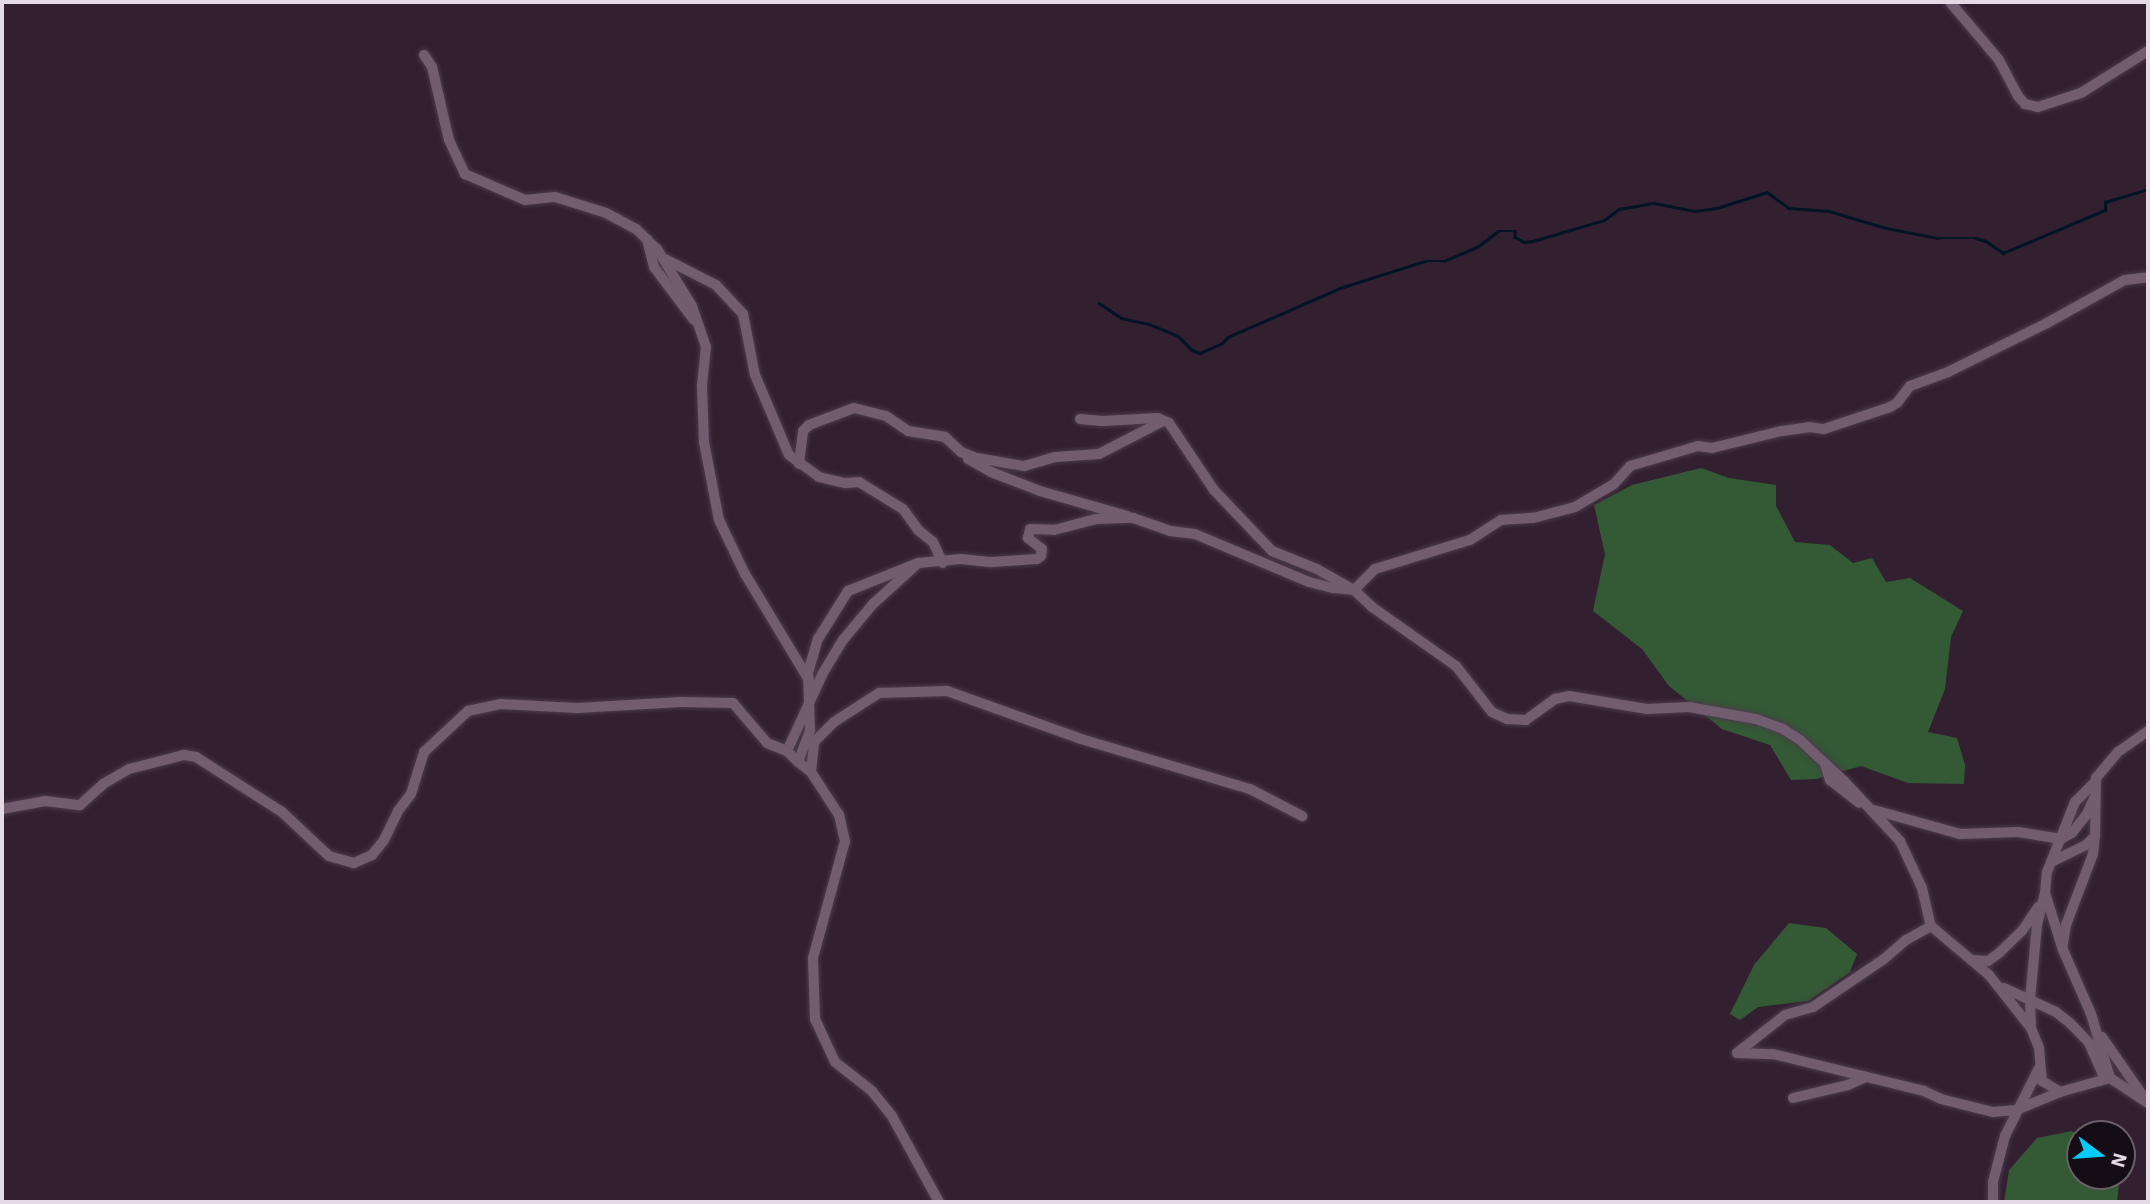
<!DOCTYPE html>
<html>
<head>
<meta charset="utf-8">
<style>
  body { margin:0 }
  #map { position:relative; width:2150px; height:1204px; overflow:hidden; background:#322031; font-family:"IBM Plex Sans",sans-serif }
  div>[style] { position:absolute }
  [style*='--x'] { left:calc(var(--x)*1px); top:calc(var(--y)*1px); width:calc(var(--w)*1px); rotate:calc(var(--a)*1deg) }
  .forest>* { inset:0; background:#345935 }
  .stream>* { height:2.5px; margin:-1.25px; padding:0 1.25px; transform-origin:1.25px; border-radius:1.25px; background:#001424 }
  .roads { filter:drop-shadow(0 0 2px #4a3b4a) drop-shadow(0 0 2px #4a3b4a) }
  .street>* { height:10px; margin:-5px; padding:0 5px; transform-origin:5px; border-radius:5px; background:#715c70 }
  span { translate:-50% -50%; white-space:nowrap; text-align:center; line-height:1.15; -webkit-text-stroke:5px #150d15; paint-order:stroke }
  .frame { position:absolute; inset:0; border:4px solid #e5d9e5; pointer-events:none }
  .north { position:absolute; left:2066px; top:1120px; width:70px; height:70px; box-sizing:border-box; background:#150d15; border:2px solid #685f68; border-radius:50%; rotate:106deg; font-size:19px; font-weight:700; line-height:28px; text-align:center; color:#e5d9e5 }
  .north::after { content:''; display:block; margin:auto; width:24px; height:32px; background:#06cbf9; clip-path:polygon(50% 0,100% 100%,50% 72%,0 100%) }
</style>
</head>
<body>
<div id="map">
  <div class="forest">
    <i style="clip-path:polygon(1701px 468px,1729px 478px,1776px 485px,1776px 506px,1795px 542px,1830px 545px,1853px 563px,1872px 558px,1886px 582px,1910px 578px,1963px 611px,1951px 637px,1945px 689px,1928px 732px,1957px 738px,1965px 765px,1964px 784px,1908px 783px,1861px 766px,1816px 779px,1791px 780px,1770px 745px,1722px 729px,1669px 686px,1642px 649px,1593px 611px,1605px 554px,1594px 505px,1632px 485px)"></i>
    <i style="clip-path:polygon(1789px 923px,1826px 928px,1857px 954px,1850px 972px,1808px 1001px,1758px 1007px,1740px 1020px,1730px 1014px,1754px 965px)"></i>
    <i style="clip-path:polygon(2072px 1131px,2080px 1136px,2080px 1176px,2120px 1176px,2117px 1202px,2004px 1202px,2009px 1170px,2037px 1138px)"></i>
  </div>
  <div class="stream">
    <i style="--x:1099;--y:303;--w:27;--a:34"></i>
    <i style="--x:1121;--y:318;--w:29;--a:12"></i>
    <i style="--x:1149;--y:324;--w:31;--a:22"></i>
    <i style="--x:1178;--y:336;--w:20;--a:45"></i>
    <i style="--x:1192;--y:350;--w:9;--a:21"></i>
    <i style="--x:1200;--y:353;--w:24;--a:-24"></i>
    <i style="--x:1222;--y:343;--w:8;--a:-45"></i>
    <i style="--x:1228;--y:337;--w:122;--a:-23.6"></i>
    <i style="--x:1340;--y:288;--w:89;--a:-17.6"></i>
    <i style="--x:1425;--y:261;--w:19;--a:0"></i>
    <i style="--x:1444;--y:261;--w:36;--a:-23"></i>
    <i style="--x:1477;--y:247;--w:26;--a:-37"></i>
    <i style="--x:1498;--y:231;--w:17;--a:0"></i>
    <i style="--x:1515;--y:231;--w:6;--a:90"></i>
    <i style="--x:1515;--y:237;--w:10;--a:29"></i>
    <i style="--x:1524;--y:242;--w:9;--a:-6"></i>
    <i style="--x:1533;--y:241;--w:74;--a:-16.5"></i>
    <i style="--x:1604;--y:220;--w:19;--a:-36"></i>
    <i style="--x:1619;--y:209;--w:36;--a:-10"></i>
    <i style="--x:1654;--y:203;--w:42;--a:11"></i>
    <i style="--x:1695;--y:211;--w:22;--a:-8"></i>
    <i style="--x:1717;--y:208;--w:52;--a:-17.7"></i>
    <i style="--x:1767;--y:192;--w:27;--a:36"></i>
    <i style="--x:1789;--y:208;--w:40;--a:4.3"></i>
    <i style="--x:1829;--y:211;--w:59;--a:16.6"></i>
    <i style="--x:1886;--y:228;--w:53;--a:10.9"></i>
    <i style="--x:1938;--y:238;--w:38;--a:0"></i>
    <i style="--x:1976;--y:238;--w:10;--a:17"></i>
    <i style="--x:1986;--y:241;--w:21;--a:35"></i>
    <i style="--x:2003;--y:253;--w:111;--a:-22.9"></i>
    <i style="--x:2105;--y:210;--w:8;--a:-90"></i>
    <i style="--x:2105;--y:202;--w:45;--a:-16.8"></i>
  </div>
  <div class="roads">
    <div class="street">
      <i style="--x:1950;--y:2;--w:76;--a:49.8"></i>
      <i style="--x:1999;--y:60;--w:41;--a:62.2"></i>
      <i style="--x:2018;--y:96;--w:11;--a:49"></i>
      <i style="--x:2025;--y:104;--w:13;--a:13"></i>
      <i style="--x:2038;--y:107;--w:45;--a:-18"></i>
      <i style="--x:2081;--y:93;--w:79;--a:-32.1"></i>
      <i style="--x:424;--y:55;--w:14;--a:56"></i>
      <i style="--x:432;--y:67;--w:75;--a:76.9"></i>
      <i style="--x:449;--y:140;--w:38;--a:65"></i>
      <i style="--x:465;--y:174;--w:65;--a:23.4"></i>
      <i style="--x:525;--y:200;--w:30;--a:-6"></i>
      <i style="--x:555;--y:197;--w:53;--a:17.4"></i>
      <i style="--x:606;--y:213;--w:34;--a:28"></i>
      <i style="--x:636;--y:229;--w:29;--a:44"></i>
      <i style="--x:657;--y:249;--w:67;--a:58.4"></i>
      <i style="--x:692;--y:306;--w:43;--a:71.1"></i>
      <i style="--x:706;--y:347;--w:39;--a:96"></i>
      <i style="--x:702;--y:386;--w:56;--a:88"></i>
      <i style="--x:704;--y:442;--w:79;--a:79.1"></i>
      <i style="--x:719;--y:520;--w:60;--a:64.3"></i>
      <i style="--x:745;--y:574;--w:124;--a:58.9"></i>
      <i style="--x:647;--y:239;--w:29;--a:76"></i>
      <i style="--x:654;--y:267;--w:66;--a:53"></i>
      <i style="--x:665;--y:259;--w:57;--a:27"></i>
      <i style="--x:716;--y:285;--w:40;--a:47"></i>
      <i style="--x:743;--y:314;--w:62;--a:78.9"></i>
      <i style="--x:755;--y:375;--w:87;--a:67"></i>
      <i style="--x:789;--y:455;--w:37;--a:36"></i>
      <i style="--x:819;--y:477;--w:28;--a:13"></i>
      <i style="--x:846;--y:483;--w:13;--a:-4"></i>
      <i style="--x:859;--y:482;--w:52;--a:31.5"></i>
      <i style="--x:903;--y:509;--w:26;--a:54"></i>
      <i style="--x:918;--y:530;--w:19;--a:39"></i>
      <i style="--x:933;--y:542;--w:23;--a:65"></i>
      <i style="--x:1080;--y:419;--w:22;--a:5"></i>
      <i style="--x:1102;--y:421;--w:56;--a:-3.1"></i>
      <i style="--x:1158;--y:418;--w:12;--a:24"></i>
      <i style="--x:1169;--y:423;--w:81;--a:56.1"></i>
      <i style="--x:1214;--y:490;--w:84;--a:46.4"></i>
      <i style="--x:1272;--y:551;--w:48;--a:21.8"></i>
      <i style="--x:1317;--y:569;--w:43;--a:29.6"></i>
      <i style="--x:1354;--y:590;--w:25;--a:43"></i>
      <i style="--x:1372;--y:607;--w:103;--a:35.1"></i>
      <i style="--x:1456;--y:666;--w:58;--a:52"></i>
      <i style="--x:1492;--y:712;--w:17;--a:25"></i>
      <i style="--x:1507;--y:719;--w:19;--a:3"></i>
      <i style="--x:1526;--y:720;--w:36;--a:-36"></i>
      <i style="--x:1555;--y:699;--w:14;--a:-12"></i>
      <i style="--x:1569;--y:696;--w:79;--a:9.5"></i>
      <i style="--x:1647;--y:709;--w:42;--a:-2.7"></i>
      <i style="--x:1689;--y:707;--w:68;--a:10.2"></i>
      <i style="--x:1756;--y:719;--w:29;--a:20"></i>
      <i style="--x:1783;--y:729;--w:20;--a:33"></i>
      <i style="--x:1800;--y:740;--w:60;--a:43"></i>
      <i style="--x:1844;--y:781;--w:82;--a:47"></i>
      <i style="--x:1900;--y:841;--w:52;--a:64.9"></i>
      <i style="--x:1922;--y:888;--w:39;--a:77"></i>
      <i style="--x:1931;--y:926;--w:76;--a:40.2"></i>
      <i style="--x:1989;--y:975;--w:68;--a:51.6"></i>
      <i style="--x:2031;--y:1028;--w:22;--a:68"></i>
      <i style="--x:2039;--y:1048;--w:33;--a:85"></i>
      <i style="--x:2042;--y:1081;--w:21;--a:31"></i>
      <i style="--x:2060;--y:1092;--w:52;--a:-15.6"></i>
      <i style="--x:2110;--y:1078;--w:45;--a:33.3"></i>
      <i style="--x:968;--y:459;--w:26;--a:29"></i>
      <i style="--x:991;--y:472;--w:53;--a:21.2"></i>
      <i style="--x:1040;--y:491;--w:91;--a:16"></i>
      <i style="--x:799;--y:464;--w:33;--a:-83"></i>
      <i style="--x:803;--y:431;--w:8;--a:-45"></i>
      <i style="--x:809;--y:425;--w:48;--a:-20.7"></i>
      <i style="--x:854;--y:408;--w:33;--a:14"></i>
      <i style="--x:886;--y:416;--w:27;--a:34"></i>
      <i style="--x:908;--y:431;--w:37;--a:9"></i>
      <i style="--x:945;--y:437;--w:22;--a:43"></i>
      <i style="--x:961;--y:452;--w:17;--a:21"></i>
      <i style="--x:977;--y:458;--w:48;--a:9.7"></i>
      <i style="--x:1024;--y:466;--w:33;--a:-16"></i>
      <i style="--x:1056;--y:457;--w:43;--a:-4"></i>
      <i style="--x:1099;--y:454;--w:72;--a:-27.3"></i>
      <i style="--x:787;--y:751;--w:86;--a:-65.2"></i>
      <i style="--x:823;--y:673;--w:39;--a:-59"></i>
      <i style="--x:843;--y:640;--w:47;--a:-50.2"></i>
      <i style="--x:873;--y:604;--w:58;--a:-42.2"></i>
      <i style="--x:1825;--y:764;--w:17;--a:73"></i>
      <i style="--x:1830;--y:780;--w:37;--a:38"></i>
      <i style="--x:811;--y:772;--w:30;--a:-84"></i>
      <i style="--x:814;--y:742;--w:28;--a:-45"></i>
      <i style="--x:834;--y:722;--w:54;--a:-32.8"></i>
      <i style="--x:879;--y:693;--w:68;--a:-1.7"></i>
      <i style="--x:947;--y:691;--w:142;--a:19.7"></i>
      <i style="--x:1081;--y:739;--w:176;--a:16.5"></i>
      <i style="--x:1250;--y:789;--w:59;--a:27.4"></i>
      <i style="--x:2;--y:809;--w:44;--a:-10.5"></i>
      <i style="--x:45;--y:801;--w:35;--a:7"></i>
      <i style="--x:80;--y:805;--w:31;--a:-42"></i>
      <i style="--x:103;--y:784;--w:30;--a:-30"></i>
      <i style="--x:129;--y:769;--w:57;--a:-14.3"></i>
      <i style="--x:184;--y:755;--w:12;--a:9"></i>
      <i style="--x:196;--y:757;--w:102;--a:32.6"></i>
      <i style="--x:282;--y:812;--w:64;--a:43.1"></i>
      <i style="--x:329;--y:856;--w:26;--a:16"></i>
      <i style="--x:354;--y:863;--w:20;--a:-24"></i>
      <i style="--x:372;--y:855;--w:19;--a:-51"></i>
      <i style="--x:384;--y:840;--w:32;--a:-64"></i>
      <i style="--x:398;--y:811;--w:21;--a:-53"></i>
      <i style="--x:411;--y:794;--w:44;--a:-72.8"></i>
      <i style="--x:424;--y:752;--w:60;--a:-43"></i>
      <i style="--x:468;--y:711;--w:33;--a:-12"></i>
      <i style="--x:500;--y:704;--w:77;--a:3"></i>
      <i style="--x:577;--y:708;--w:104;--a:-3.3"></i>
      <i style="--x:681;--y:702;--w:52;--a:1.1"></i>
      <i style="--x:733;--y:703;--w:52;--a:49.6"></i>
      <i style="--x:767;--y:743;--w:22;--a:22"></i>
      <i style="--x:787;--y:751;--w:16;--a:45"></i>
      <i style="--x:1874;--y:810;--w:89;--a:15.6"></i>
      <i style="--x:1960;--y:834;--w:58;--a:-2"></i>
      <i style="--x:2018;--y:832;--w:44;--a:9.2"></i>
      <i style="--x:2061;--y:839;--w:13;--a:-29"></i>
      <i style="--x:2072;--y:833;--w:24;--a:-52"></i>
      <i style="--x:2087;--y:814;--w:17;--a:-66"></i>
      <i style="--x:2051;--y:862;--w:65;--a:-68.2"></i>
      <i style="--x:2075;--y:802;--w:27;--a:-45"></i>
      <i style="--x:2063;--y:944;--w:19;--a:-81"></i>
      <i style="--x:2066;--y:925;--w:76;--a:-69.2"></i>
      <i style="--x:2093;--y:854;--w:18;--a:-84"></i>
      <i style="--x:1974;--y:960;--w:14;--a:4"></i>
      <i style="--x:1988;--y:961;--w:14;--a:-36"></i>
      <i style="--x:1999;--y:953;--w:32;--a:-44"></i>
      <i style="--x:2022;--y:931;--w:29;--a:-56"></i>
      <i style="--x:2004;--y:988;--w:57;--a:24.8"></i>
      <i style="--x:2056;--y:1012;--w:18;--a:38"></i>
      <i style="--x:2070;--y:1023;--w:28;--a:46"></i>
      <i style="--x:2089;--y:1043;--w:35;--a:66"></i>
      <i style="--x:2031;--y:1028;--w:28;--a:-92"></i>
      <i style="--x:2030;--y:1000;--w:75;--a:-84.7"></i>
      <i style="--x:2037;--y:925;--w:33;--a:-76"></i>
      <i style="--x:2102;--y:1037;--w:72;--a:55.2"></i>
      <i style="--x:1737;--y:1053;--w:36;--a:2"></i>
      <i style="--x:1773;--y:1054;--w:155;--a:13.8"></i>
      <i style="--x:1924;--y:1091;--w:19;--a:25"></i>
      <i style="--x:1941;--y:1099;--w:54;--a:14"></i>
      <i style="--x:1993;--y:1112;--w:23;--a:-5"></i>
      <i style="--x:2016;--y:1110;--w:48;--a:-22.2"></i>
      <i style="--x:1737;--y:1053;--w:61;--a:-38.4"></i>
      <i style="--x:1785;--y:1015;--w:29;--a:-16"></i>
      <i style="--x:1813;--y:1007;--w:86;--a:-34.1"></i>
      <i style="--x:1884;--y:959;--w:29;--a:-41"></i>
      <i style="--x:1906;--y:940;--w:29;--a:-29"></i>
      <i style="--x:2110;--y:1078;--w:67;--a:-106.5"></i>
      <i style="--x:2091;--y:1014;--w:70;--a:-113.6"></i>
      <i style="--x:2063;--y:950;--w:60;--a:-107.5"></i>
      <i style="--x:2045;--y:893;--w:21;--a:-85"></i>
      <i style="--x:2047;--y:872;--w:11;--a:-68"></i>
      <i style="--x:2051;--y:862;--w:39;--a:-26"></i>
      <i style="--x:2086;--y:845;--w:13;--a:-45"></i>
      <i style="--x:2095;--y:836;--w:58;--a:-89"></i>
      <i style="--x:2096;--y:778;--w:34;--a:-50"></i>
      <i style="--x:2118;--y:752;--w:37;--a:-35"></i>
      <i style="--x:1793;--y:1098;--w:57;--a:-13.3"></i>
      <i style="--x:1848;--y:1085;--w:20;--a:-24"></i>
      <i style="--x:939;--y:1202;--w:98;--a:-118.7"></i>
      <i style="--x:892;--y:1116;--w:32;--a:-129"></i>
      <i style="--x:872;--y:1091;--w:47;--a:-141.9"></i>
      <i style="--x:835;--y:1062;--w:47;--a:-114.9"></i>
      <i style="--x:815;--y:1019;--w:61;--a:-91.9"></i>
      <i style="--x:813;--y:958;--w:121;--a:-74.7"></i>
      <i style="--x:845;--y:841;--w:27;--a:-103"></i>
      <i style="--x:839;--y:815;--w:51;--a:-123.1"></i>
      <i style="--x:811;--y:772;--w:16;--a:-142"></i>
      <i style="--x:798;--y:762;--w:34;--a:-69"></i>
      <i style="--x:810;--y:730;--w:57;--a:-92"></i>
      <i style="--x:808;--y:673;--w:35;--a:-74"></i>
      <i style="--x:818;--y:639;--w:57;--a:-58"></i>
      <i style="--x:848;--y:591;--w:75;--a:-21.8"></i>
      <i style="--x:918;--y:563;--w:43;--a:-5.3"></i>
      <i style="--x:961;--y:559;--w:31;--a:6"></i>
      <i style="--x:992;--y:562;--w:45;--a:-3.8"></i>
      <i style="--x:1037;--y:559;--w:5;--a:-37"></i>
      <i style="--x:1041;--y:556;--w:7;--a:-82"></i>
      <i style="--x:1042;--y:549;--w:18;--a:-142"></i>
      <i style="--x:1028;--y:538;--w:9;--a:-77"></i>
      <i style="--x:1030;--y:529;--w:24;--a:2"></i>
      <i style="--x:1054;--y:530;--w:43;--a:-14.7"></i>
      <i style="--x:1096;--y:519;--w:37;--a:-2"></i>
      <i style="--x:1133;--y:518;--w:39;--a:19"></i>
      <i style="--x:1170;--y:531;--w:25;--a:7"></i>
      <i style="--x:1195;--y:534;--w:124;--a:22.8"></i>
      <i style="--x:1309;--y:582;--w:25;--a:14"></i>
      <i style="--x:1333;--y:588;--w:21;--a:5"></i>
      <i style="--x:1354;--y:590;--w:30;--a:-45"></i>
      <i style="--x:1375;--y:569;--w:99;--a:-17"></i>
      <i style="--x:1470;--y:540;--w:37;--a:-33"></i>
      <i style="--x:1501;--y:520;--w:32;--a:-4"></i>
      <i style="--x:1533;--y:518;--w:43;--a:-14.7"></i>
      <i style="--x:1575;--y:507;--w:45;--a:-30.5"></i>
      <i style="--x:1614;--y:484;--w:24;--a:-48"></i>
      <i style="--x:1630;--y:466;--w:71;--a:-16.4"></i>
      <i style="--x:1698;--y:446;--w:14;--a:8"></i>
      <i style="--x:1712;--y:448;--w:72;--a:-13.7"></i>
      <i style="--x:1782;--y:431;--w:27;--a:-8"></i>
      <i style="--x:1809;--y:427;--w:15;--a:8"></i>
      <i style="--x:1824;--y:429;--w:70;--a:-18.4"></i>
      <i style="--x:1890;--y:407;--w:8;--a:-30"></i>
      <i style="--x:1897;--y:403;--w:21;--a:-53"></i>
      <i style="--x:1910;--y:386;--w:40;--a:-20.2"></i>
      <i style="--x:1948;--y:372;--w:110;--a:-26.3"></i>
      <i style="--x:2047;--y:323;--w:89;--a:-28.9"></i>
      <i style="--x:2125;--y:280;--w:23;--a:-7"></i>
      <i style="--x:1993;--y:1202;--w:20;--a:-90"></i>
      <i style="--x:1993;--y:1182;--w:48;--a:-75.4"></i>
      <i style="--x:2005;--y:1136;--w:76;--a:-63.4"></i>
    </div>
  </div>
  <div class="frame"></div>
  <div class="north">N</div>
</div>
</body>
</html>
